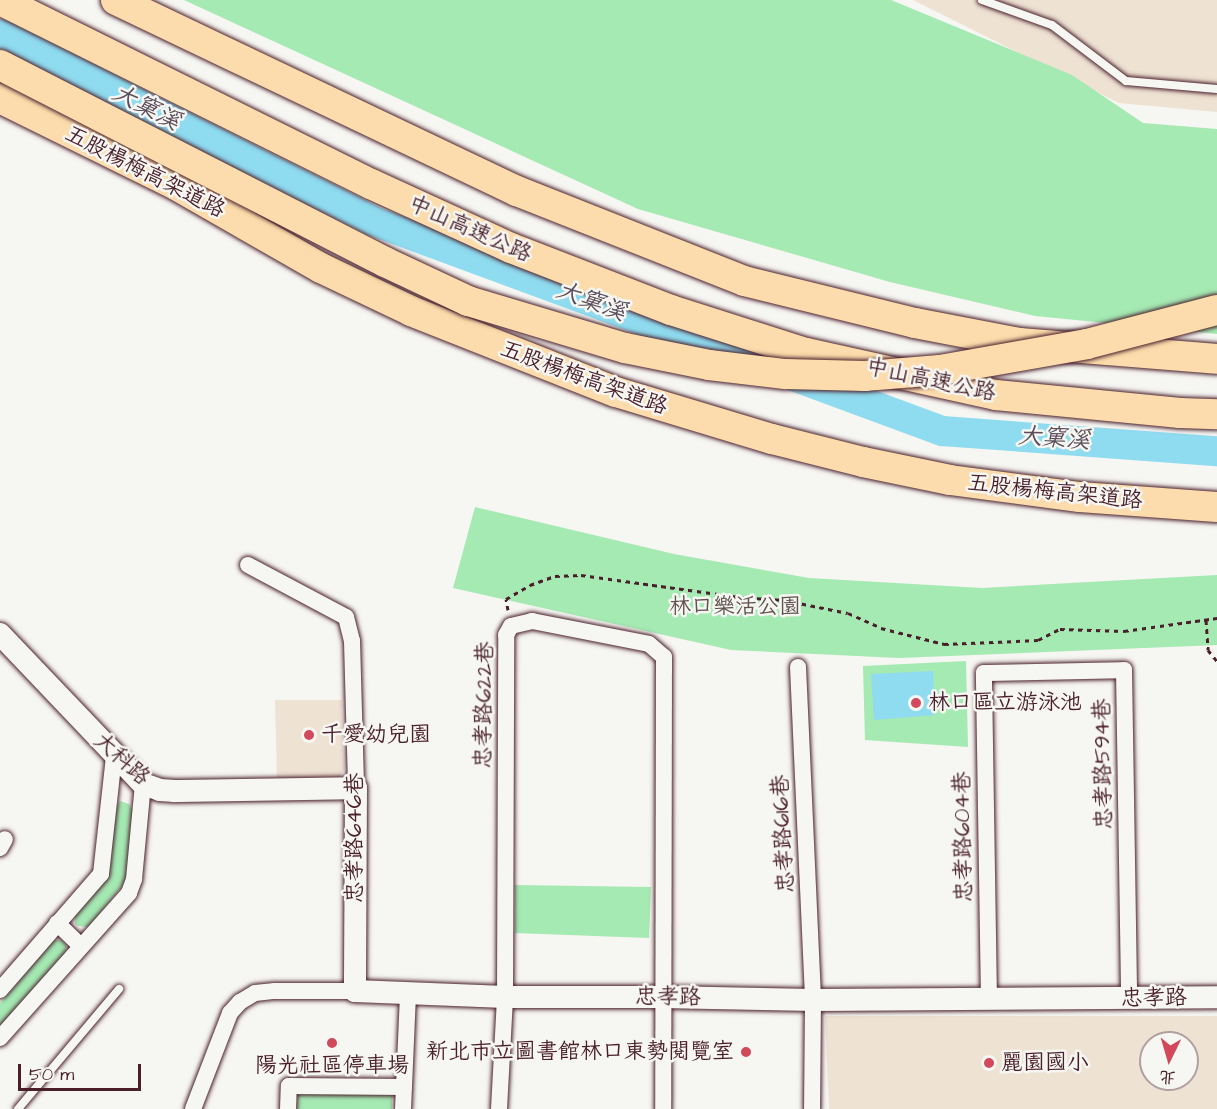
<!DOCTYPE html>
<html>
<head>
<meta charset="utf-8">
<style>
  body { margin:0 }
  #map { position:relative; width:1217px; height:1109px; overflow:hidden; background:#f6f6f2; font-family:"Architects Daughter","LXGW WenKai TC",sans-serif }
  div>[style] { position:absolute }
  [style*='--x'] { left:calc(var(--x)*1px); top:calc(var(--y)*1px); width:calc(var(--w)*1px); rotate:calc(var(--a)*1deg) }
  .built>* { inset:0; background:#eee2d3 }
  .green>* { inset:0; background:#a5e9b3 }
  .water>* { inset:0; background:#8fdbf0 }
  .river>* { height:30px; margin:-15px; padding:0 15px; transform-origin:15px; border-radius:15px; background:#8fdbf0 }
  .path>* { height:3px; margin-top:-1.5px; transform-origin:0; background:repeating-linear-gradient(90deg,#4a1f2b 0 4.5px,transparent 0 9px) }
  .roads { filter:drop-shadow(0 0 2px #4a1f2b) drop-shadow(0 0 2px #4a1f2b) }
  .lane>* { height:8px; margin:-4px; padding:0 4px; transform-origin:4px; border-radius:4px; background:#f6f6f2 }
  .street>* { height:16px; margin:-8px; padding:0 8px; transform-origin:8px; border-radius:8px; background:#f6f6f2 }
  .secondary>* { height:22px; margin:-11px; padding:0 11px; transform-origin:11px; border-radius:11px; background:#f6f6f2 }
  .highway>* { height:30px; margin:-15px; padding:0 15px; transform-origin:15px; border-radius:15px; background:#fcdcac }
  .bridges { filter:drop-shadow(0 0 2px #4a1f2b) drop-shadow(0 0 2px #4a1f2b) }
  .highway-bridge>* { height:30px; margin:-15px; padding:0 15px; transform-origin:15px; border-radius:15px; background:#fcdcac }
  .dots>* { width:16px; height:16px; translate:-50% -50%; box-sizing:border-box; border:3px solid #f6f6f2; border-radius:50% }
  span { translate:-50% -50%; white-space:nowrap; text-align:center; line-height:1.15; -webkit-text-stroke:5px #f6f6f2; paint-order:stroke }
  .street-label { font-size:22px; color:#4a1f2b }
  .park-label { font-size:22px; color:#61524d }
  .poi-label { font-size:22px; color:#4a1f2b }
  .left { translate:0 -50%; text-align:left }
  .right { translate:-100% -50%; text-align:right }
  .water-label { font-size:24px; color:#5b4e5c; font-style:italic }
  .north { position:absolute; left:1139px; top:1031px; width:60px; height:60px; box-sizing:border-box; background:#f6f6f2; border:2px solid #b1a0a2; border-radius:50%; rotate:185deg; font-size:16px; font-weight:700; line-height:24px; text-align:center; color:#4a1f2b }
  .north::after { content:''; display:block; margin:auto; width:21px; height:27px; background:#d1495b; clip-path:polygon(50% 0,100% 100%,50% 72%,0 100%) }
  .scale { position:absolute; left:18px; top:1064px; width:123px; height:27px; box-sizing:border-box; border:3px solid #4a1f2b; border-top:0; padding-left:8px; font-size:18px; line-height:21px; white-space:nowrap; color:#4a1f2b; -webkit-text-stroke:4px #f6f6f2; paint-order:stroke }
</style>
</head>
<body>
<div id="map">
  <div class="built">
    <i style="clip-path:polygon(913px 0,1217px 0,1217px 112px,1119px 103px)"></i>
    <i style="clip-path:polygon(275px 700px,342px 700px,344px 770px,338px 780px,277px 780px)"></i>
    <i style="clip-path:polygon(evenodd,825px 1016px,1217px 1016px,1217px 1109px,829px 1109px,825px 1016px,1151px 1043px,1187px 1043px,1187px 1079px,1151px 1079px,1151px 1043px)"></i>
  </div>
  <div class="green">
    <i style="clip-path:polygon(184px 0,891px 0,1072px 75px,1143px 123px,1217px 129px,1217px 334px,1035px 316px,890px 282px,638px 209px)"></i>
    <i style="clip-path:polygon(475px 507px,674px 554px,809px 578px,982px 588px,1217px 575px,1217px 645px,899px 658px,731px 650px,453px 588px)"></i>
    <i style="clip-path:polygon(966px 661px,968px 747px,865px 740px,863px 666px)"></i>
    <i style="clip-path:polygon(120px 801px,129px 804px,134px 812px,129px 877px,89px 927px,78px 926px,75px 924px,75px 914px,108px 876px,115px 810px)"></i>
    <i style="clip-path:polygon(515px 885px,651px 887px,649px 938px,515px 933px)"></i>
    <i style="clip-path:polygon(54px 940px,62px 940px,66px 945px,66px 954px,0 1032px,0 1003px)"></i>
    <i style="clip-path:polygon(298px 1091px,392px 1093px,392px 1109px,297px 1109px)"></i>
  </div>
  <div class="water">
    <i style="clip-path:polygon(933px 671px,935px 715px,874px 720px,871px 674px)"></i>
  </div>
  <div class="river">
    <i style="--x:0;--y:34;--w:417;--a:26.6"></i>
    <i style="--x:373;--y:221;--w:607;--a:20.26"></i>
    <i style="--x:942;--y:431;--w:276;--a:4.2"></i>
  </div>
  <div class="path">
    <i style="--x:508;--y:610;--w:11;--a:-100"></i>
    <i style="--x:506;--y:599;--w:28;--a:-30"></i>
    <i style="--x:530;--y:585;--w:27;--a:-20"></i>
    <i style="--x:555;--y:576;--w:26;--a:-2"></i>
    <i style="--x:581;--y:575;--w:160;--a:7.9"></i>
    <i style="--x:739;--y:597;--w:45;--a:3.8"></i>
    <i style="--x:784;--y:600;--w:65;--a:11.5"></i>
    <i style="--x:848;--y:613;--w:36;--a:24"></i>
    <i style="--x:881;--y:628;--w:65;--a:14.3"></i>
    <i style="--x:944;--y:644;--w:94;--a:-2.4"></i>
    <i style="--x:1038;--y:640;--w:25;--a:-27"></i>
    <i style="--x:1060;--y:629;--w:64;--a:1.8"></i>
    <i style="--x:1124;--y:631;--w:94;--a:-8"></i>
    <i style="--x:1206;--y:620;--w:30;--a:86"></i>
    <i style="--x:1208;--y:650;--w:14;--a:51"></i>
  </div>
  <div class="roads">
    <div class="lane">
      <i style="--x:982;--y:0;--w:74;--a:19.7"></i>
      <i style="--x:1052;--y:25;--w:93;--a:37.1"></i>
      <i style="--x:1126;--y:81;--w:91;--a:5"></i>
      <i style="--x:18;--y:1109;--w:157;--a:-49.9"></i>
    </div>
    <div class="street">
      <i style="--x:248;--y:565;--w:111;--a:28"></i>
      <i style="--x:346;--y:617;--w:25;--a:76"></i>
      <i style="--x:352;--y:641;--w:147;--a:88.4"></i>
      <i style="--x:798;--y:667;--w:333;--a:87.4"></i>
      <i style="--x:813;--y:1000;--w:109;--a:90.5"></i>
      <i style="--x:0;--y:848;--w:10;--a:-61"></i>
      <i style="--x:57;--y:923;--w:32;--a:44"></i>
      <i style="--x:0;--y:990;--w:154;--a:-49"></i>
      <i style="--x:101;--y:874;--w:119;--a:-83.7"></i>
      <i style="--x:989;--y:1000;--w:327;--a:-90.9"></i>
      <i style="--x:984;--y:673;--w:140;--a:-1.2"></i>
      <i style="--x:1124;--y:670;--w:328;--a:89.1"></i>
      <i style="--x:0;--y:1038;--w:194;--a:-48.3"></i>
      <i style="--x:129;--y:893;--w:15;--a:-70"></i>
      <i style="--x:134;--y:879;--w:95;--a:-84.6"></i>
      <i style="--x:193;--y:1109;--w:103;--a:-68.9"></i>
      <i style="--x:230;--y:1013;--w:15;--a:-48"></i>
      <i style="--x:240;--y:1002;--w:17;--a:-31"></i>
      <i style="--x:255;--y:993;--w:20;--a:-6"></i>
      <i style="--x:275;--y:991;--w:80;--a:0"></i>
      <i style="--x:288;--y:1109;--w:23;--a:-88"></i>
      <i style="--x:289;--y:1086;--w:115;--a:0.5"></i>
      <i style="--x:403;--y:1109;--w:116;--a:-87.5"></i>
      <i style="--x:499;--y:1109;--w:112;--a:-86.9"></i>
      <i style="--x:505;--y:997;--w:362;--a:-89.8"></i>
      <i style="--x:506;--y:635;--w:10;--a:-61"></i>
      <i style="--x:511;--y:626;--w:22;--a:-13"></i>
      <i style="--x:532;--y:621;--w:119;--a:11.1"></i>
      <i style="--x:649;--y:644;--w:20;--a:41"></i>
      <i style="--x:664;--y:657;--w:452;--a:90.1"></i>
    </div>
    <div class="secondary">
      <i style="--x:0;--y:634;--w:207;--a:46.4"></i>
      <i style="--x:143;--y:784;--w:18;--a:19"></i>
      <i style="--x:160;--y:790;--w:15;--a:4"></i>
      <i style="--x:175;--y:791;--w:181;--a:-0.9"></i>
      <i style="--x:356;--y:788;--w:203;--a:90.3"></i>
      <i style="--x:355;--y:991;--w:150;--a:2.3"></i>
      <i style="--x:505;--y:997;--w:156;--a:0"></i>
      <i style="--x:661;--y:997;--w:152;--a:1.1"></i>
      <i style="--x:813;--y:1000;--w:404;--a:-0.4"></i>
    </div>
    <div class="highway">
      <i style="--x:0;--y:0;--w:414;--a:26.4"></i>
      <i style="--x:371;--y:184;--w:154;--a:24.6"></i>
      <i style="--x:511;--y:248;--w:172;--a:21.2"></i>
      <i style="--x:671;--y:310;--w:142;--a:17.7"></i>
      <i style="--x:806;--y:353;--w:195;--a:12.5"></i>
      <i style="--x:996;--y:395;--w:185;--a:5.6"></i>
      <i style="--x:1180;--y:413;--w:37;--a:2"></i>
      <i style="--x:116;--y:0;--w:444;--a:25.5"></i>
      <i style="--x:517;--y:191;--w:244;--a:21.6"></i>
      <i style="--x:744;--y:281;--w:176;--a:13.8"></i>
      <i style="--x:915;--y:323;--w:106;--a:10.9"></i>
      <i style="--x:1019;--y:343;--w:199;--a:4.6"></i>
      <i style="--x:0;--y:98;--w:196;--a:26.3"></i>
      <i style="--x:176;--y:185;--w:167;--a:29.8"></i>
      <i style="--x:321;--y:268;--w:100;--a:25.5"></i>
      <i style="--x:411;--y:311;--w:220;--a:21.6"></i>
      <i style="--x:616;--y:392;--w:163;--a:16.8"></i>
      <i style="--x:772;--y:439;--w:94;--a:14.2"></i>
      <i style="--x:863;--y:462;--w:89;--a:11.7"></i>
      <i style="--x:950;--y:480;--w:131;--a:7.5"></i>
      <i style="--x:1080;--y:497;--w:137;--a:4.2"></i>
    </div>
  </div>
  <div class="bridges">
    <div class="highway-bridge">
      <i style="--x:0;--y:65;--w:432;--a:27.1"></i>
      <i style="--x:385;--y:262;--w:92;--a:25.2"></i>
      <i style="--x:468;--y:301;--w:164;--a:16.7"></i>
      <i style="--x:625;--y:348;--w:86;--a:11.4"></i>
      <i style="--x:709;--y:365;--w:77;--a:6.8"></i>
      <i style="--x:785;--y:374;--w:80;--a:1.4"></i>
      <i style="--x:865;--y:376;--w:75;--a:-4.6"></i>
      <i style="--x:940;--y:370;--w:149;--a:-10"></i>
      <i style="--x:1087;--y:344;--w:134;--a:-14.7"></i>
    </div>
  </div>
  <div class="dots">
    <i style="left:916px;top:703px;background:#d1495b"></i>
    <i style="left:309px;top:735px;background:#d1495b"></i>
    <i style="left:332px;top:1043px;background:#d1495b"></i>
    <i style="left:746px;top:1052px;background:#d1495b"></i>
    <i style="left:989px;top:1063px;background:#d1495b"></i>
  </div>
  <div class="street-label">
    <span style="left:145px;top:172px;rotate:27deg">五股楊梅高架道路</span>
    <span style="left:470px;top:229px;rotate:24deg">中山高速公路</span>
    <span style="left:584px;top:378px;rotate:20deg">五股楊梅高架道路</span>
    <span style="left:931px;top:380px;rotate:12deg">中山高速公路</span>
    <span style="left:1055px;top:492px;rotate:6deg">五股楊梅高架道路</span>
    <span style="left:484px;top:705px;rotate:-89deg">忠孝路622巷</span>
    <span style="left:122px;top:759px;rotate:42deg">大科路</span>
    <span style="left:1103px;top:764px;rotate:-91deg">忠孝路594巷</span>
    <span style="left:783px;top:834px;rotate:-93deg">忠孝路616巷</span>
    <span style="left:963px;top:837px;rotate:-91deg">忠孝路604巷</span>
    <span style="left:355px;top:838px;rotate:-90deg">忠孝路646巷</span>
    <span style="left:668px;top:997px;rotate:1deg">忠孝路</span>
    <span style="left:1154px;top:998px;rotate:-1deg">忠孝路</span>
  </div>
  <div class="park-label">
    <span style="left:735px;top:607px">林口樂活公園</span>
  </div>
  <div class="poi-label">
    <span class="left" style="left:928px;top:703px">林口區立游泳池</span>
    <span class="left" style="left:321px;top:735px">千愛幼兒園</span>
    <span class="right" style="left:734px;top:1052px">新北市立圖書館林口東勢閱覽室</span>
    <span class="left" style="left:1001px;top:1063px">麗園國小</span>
    <span style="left:332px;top:1066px">陽光社區停車場</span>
  </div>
  <div class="water-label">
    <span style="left:146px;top:108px;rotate:27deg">大窠溪</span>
    <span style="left:591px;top:302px;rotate:20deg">大窠溪</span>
    <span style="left:1054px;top:439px;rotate:4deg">大窠溪</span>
  </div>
  <div class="north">北</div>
  <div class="scale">50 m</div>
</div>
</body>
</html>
